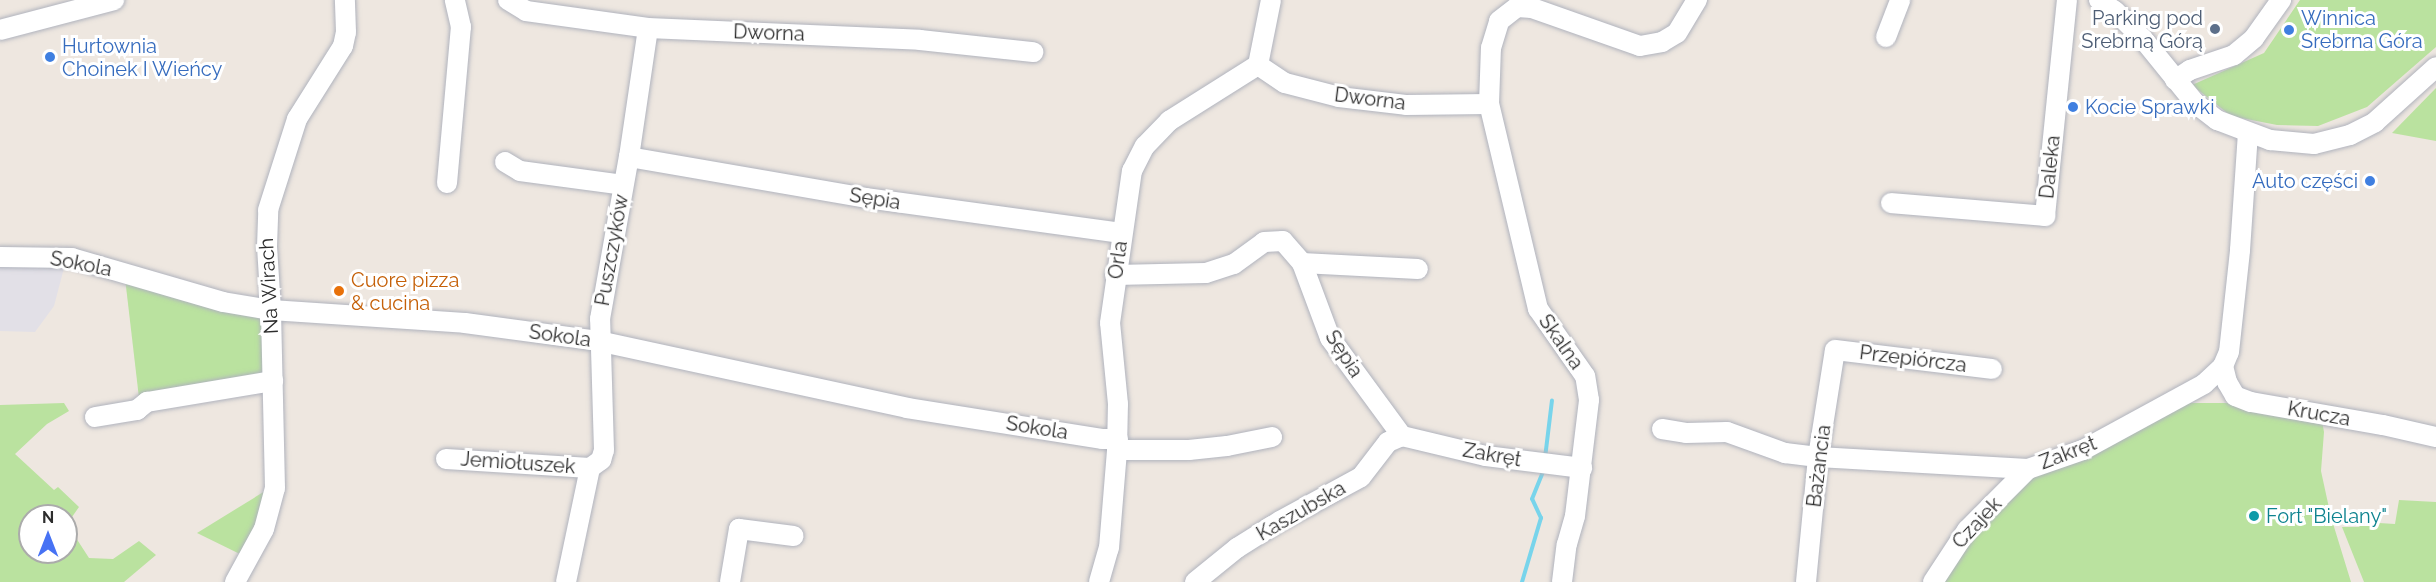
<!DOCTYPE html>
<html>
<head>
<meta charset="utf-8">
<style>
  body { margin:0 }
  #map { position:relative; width:2436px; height:582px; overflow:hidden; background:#eee7e0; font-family:Raleway,sans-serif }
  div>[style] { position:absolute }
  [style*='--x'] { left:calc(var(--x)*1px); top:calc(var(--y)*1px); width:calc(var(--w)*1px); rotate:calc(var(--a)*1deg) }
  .industrial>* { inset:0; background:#e2e0e7 }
  .green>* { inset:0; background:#bae29f }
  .stream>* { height:4px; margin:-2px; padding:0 2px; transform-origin:2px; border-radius:2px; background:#78d4eb }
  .roads { filter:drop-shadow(0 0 2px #b0b3bd) drop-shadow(0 0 2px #b0b3bd) }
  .minor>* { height:20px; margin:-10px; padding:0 10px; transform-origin:10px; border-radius:10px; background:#fff }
  .dots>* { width:16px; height:16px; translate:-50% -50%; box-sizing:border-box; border:3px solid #fff; border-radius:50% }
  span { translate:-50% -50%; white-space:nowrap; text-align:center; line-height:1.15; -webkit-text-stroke:6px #fff; paint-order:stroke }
  .service-label { font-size:20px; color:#4e5e75 }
  .right { translate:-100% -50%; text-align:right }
  .shop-label { font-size:20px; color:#366cbe }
  .left { translate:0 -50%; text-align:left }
  .street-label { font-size:20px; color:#2d2d2d }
  .food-label { font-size:20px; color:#c56008 }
  .culture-label { font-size:20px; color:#0d838f }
  .north { position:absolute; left:18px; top:504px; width:60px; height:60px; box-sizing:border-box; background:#fff; border:2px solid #ababab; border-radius:50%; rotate:0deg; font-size:16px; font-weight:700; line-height:24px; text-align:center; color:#2d2d2d }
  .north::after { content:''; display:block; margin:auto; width:21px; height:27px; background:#4772f4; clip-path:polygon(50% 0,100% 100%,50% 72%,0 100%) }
</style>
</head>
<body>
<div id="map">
  <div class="industrial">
    <i style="clip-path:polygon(0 261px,65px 264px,54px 306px,35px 332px,0 331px)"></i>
  </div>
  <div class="green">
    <i style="clip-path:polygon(2300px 0,2436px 0,2436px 47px,2367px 107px,2318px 126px,2277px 125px,2231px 116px,2192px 85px,2264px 53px)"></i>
    <i style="clip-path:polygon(2436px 88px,2436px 141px,2392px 133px)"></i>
    <i style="clip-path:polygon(125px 278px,264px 315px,266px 368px,257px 379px,139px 398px)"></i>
    <i style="clip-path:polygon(evenodd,64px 403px,69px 411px,47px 424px,15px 454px,54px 490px,58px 487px,79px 507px,67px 524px,89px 558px,113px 559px,139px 541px,156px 555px,124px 582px,0 582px,0 405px,64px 403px,30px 516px,66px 516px,66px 552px,30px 552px,30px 516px)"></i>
    <i style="clip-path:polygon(2182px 403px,2237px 403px,2322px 421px,2324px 432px,2321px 471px,2331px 517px,2351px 582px,1938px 582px,1954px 551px,2036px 470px)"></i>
    <i style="clip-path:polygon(270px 488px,246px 557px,197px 533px)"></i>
    <i style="clip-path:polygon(2399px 500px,2436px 502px,2436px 582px,2364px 582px,2342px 527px,2359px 527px,2363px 522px,2395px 524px)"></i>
  </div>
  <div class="stream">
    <i style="--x:1545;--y:458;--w:58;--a:-83.1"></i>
    <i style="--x:1522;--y:582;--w:67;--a:-73.5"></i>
    <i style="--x:1541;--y:518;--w:21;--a:-115"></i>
    <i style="--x:1532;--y:499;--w:31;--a:-68"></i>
  </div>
  <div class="roads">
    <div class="minor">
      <i style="--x:508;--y:0;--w:21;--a:31"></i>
      <i style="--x:526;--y:11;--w:123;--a:7.9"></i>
      <i style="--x:648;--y:28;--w:272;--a:2.5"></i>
      <i style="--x:920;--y:40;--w:114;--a:6.1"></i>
      <i style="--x:2099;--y:0;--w:19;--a:35"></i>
      <i style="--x:2115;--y:11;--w:40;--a:45"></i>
      <i style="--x:2143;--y:39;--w:82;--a:50.9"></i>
      <i style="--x:2195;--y:103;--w:28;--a:38"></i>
      <i style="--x:2217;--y:120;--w:57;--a:20.7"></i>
      <i style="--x:2270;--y:140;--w:44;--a:5.2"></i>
      <i style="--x:2314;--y:144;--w:37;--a:-14"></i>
      <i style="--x:2350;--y:135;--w:28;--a:-27"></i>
      <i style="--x:2375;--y:122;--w:82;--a:-42"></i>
      <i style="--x:0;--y:30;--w:118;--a:-14.7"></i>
      <i style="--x:1886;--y:37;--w:40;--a:-69"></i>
      <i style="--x:1258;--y:65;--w:32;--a:34"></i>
      <i style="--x:1285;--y:83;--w:56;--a:14.5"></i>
      <i style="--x:1339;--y:97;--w:67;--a:6.8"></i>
      <i style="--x:1406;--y:105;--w:83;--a:-0.7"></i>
      <i style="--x:2175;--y:80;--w:18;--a:-34"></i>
      <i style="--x:2190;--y:70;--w:46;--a:-18.8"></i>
      <i style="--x:2234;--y:55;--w:26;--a:-40"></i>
      <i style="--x:2254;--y:38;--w:47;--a:-54.6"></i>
      <i style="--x:629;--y:157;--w:241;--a:9.8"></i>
      <i style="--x:866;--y:198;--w:257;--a:7.8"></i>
      <i style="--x:505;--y:162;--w:17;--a:31"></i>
      <i style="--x:520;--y:171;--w:104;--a:7.7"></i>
      <i style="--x:447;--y:183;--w:157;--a:-84.9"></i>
      <i style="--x:461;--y:27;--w:28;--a:-103"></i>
      <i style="--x:1891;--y:203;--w:155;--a:4.8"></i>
      <i style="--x:2045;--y:216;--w:217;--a:-84.2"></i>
      <i style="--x:0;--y:257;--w:72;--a:0.8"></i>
      <i style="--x:72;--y:258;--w:157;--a:16.2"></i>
      <i style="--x:223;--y:302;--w:49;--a:9.5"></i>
      <i style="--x:271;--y:310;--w:194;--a:3.8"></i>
      <i style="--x:465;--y:323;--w:134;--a:7.7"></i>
      <i style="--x:598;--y:341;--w:316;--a:12.2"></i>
      <i style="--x:907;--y:408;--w:197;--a:9"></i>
      <i style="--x:1102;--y:439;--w:16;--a:0"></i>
      <i style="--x:1302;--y:263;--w:116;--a:3"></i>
      <i style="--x:1115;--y:275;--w:91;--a:-1.3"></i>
      <i style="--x:1206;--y:273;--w:29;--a:-18"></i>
      <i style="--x:1234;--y:264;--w:37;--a:-36"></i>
      <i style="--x:1264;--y:242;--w:19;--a:-3"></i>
      <i style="--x:1283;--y:241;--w:29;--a:49"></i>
      <i style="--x:1302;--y:263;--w:80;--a:69.5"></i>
      <i style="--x:1330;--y:338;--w:122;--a:53.7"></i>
      <i style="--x:2223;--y:366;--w:16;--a:76"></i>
      <i style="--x:2227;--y:382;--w:16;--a:60"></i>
      <i style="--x:2235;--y:396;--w:17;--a:21"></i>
      <i style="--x:2251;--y:402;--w:134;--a:9.9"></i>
      <i style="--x:2383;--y:425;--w:54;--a:12.8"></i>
      <i style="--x:95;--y:417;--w:43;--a:-9.5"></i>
      <i style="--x:137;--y:410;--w:13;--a:-39"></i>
      <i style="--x:147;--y:402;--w:128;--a:-9.5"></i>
      <i style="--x:1662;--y:429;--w:24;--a:9"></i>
      <i style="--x:1686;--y:433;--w:41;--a:-1.4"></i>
      <i style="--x:1727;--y:432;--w:62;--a:19.9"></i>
      <i style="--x:1785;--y:453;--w:33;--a:7"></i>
      <i style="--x:1818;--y:457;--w:210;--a:3.3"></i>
      <i style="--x:2028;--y:469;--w:58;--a:-19.1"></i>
      <i style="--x:2083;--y:450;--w:138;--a:-28.6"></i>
      <i style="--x:2204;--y:384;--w:26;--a:-43"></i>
      <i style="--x:2223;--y:366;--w:15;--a:-67"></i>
      <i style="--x:2229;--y:352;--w:103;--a:-83.8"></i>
      <i style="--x:2240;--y:250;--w:116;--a:-86.1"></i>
      <i style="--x:1402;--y:436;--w:86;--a:13.4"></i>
      <i style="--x:1486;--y:456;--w:97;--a:7.1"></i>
      <i style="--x:1117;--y:450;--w:72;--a:0"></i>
      <i style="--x:1189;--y:450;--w:38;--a:-6"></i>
      <i style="--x:1227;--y:446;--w:46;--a:-11.3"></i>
      <i style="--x:446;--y:459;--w:144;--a:3.6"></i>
      <i style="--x:590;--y:468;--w:14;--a:-36"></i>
      <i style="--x:601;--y:460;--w:10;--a:-73"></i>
      <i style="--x:604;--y:450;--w:131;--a:-91.7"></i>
      <i style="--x:600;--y:319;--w:165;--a:-79.9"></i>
      <i style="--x:629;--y:157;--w:130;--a:-81.6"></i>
      <i style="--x:235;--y:582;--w:60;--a:-61.3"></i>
      <i style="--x:264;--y:529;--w:42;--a:-75"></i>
      <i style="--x:275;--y:488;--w:178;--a:-91.3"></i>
      <i style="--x:271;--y:310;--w:63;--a:-93.6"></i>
      <i style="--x:267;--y:247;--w:37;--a:-88"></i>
      <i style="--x:268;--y:210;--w:96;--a:-72.3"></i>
      <i style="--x:297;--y:119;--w:86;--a:-57.8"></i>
      <i style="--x:343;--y:46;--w:14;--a:-78"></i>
      <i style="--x:346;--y:32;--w:32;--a:-92"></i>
      <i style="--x:566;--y:582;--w:116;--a:-78.1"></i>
      <i style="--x:730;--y:582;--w:54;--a:-80.4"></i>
      <i style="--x:739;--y:529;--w:55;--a:7.3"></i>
      <i style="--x:1099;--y:582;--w:35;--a:-74"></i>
      <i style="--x:1109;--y:548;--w:98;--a:-85.3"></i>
      <i style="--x:1117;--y:450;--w:46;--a:-88.8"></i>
      <i style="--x:1118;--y:404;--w:81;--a:-95.6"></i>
      <i style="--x:1110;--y:323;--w:154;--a:-81.8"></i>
      <i style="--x:1132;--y:171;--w:28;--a:-63"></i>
      <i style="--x:1145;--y:146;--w:35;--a:-46"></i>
      <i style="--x:1169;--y:121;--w:105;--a:-32.2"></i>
      <i style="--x:1258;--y:65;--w:66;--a:-78.7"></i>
      <i style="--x:1195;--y:582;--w:54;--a:-39"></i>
      <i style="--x:1237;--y:548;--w:51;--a:-32.1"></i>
      <i style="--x:1280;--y:521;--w:92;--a:-28.5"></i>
      <i style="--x:1361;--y:477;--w:44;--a:-52.4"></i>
      <i style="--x:1388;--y:442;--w:15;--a:-23"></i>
      <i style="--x:1562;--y:582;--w:38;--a:-83"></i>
      <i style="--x:1567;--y:544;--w:29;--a:-74"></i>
      <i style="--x:1575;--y:516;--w:117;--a:-83.1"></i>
      <i style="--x:1589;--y:400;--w:24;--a:-99"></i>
      <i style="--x:1585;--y:376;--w:82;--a:-125"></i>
      <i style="--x:1538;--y:309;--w:211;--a:-103.4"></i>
      <i style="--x:1489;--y:104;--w:56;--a:-88"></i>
      <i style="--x:1491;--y:48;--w:28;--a:-73"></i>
      <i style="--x:1499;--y:21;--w:23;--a:-38"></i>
      <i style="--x:1517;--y:7;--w:15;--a:4"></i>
      <i style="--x:1532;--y:8;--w:114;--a:19.4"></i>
      <i style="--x:1640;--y:46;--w:22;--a:-10"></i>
      <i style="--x:1662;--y:42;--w:17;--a:-31"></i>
      <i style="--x:1677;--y:33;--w:39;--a:-59"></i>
      <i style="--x:1806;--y:582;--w:126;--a:-84.5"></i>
      <i style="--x:1818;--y:457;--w:108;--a:-81"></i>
      <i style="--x:1835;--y:350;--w:158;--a:6.9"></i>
      <i style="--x:1933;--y:582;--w:62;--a:-56.8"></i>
      <i style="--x:1967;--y:530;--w:86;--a:-45"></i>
    </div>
  </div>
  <div class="dots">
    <i style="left:2215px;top:29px;background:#5c6f8a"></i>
    <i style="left:2289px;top:30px;background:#3f7fe0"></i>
    <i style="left:50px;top:57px;background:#3f7fe0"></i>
    <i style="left:2073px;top:107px;background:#3f7fe0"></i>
    <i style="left:2370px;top:181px;background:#3f7fe0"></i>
    <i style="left:339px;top:291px;background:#e8710a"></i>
    <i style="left:2254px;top:516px;background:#0f9aa8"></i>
  </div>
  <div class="service-label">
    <span class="right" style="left:2203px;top:30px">Parking pod<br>Srebrną Górą</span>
  </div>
  <div class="shop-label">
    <span class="left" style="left:2301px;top:30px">Winnica<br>Srebrna Góra</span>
    <span class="left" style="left:62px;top:58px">Hurtownia<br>Choinek I Wieńcy</span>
    <span class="left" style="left:2085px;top:107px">Kocie Sprawki</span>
    <span class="right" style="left:2358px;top:181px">Auto części</span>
  </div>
  <div class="street-label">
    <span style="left:769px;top:33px;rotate:2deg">Dworna</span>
    <span style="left:1370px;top:99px;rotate:7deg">Dworna</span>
    <span style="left:2050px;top:167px;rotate:-84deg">Daleka</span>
    <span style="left:875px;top:199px;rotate:9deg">Sępia</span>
    <span style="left:612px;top:250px;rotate:-80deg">Puszczyków</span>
    <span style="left:1118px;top:260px;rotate:-82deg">Orla</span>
    <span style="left:81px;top:264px;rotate:11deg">Sokola</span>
    <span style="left:269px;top:286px;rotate:-93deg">Na Wirach</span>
    <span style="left:560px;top:336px;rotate:8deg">Sokola</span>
    <span style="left:1561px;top:342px;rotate:55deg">Skalna</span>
    <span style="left:1344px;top:354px;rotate:57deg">Sępia</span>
    <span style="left:1913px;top:359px;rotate:7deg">Przepiórcza</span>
    <span style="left:2319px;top:414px;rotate:10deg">Krucza</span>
    <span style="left:1037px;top:428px;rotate:9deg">Sokola</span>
    <span style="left:2068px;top:453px;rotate:-21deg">Zakręt</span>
    <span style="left:1492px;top:455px;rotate:10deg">Zakręt</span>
    <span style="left:518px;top:463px;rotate:4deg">Jemiołuszek</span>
    <span style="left:1819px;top:466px;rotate:-83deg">Bażancia</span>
    <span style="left:1301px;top:511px;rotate:-30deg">Kaszubska</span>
    <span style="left:1977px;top:523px;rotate:-47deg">Czajek</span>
  </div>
  <div class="food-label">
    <span class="left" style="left:351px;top:292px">Cuore pizza<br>&amp; cucina</span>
  </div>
  <div class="culture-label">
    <span class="left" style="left:2266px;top:516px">Fort "Bielany"</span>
  </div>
  <div class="north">N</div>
</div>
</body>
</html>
